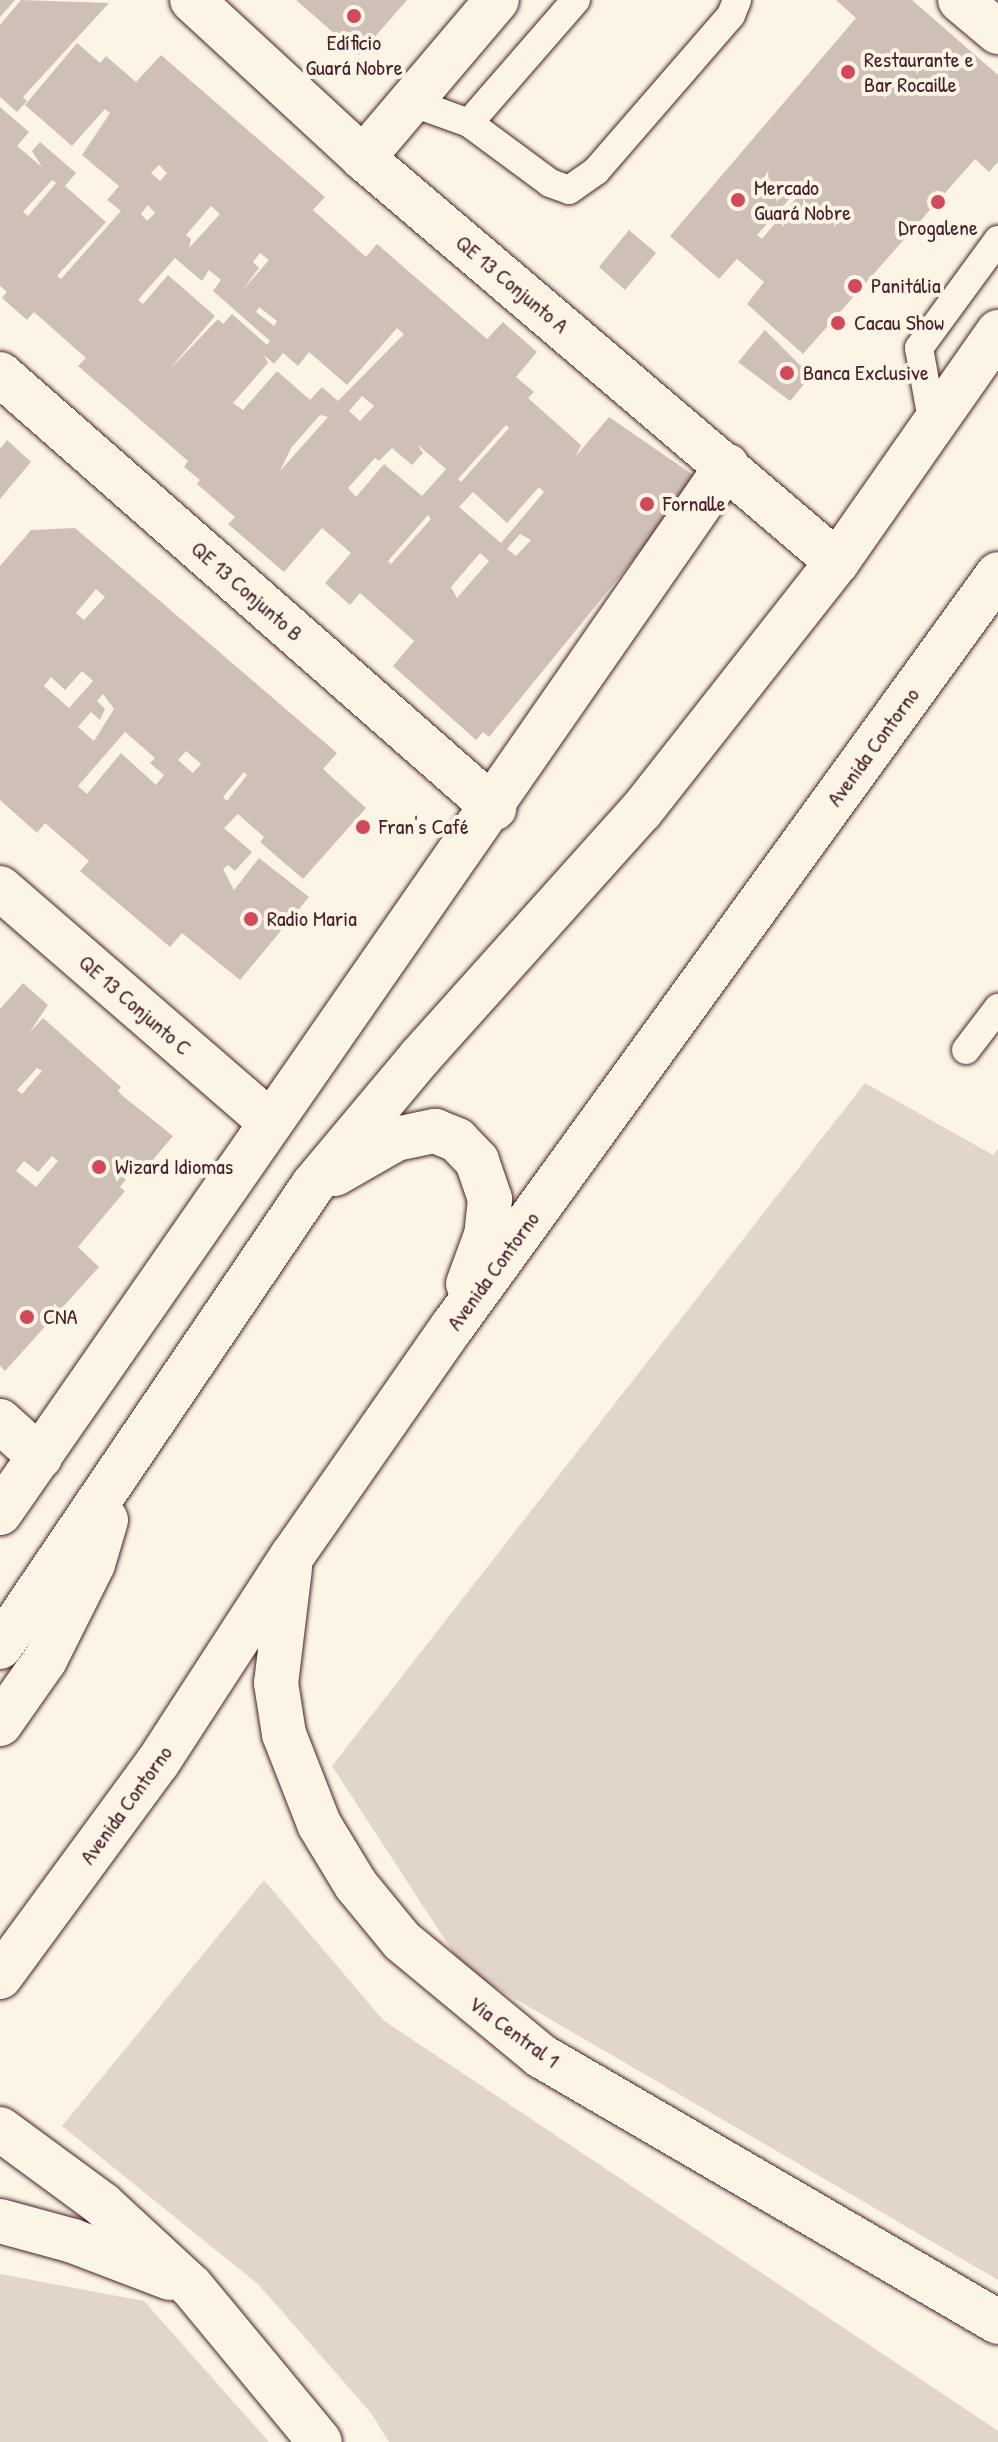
<!DOCTYPE html>
<html>
<head>
<meta charset="utf-8">
<style>
  body { margin:0 }
  #map { position:relative; width:998px; height:2442px; overflow:hidden; background:#fcf5e5; font-family:"Patrick Hand",sans-serif }
  div>[style] { position:absolute }
  [style*='--x'] { left:calc(var(--x)*1px); top:calc(var(--y)*1px); width:calc(var(--w)*1px); rotate:calc(var(--a)*1deg) }
  .green>* { inset:0; background:#e2d5ca }
  .building>* { inset:0; background:#cfc0b7 }
  .roads { filter:drop-shadow(0 0 2px #4a1f2b) drop-shadow(0 0 2px #4a1f2b) }
  .lane>* { height:28px; margin:-14px; padding:0 14px; transform-origin:14px; border-radius:14px; background:#fcf5e5 }
  .street>* { height:44px; margin:-22px; padding:0 22px; transform-origin:22px; border-radius:22px; background:#fcf5e5 }
  .secondary>* { height:44px; margin:-22px; padding:0 22px; transform-origin:22px; border-radius:22px; background:#fcf5e5 }
  .dots>* { width:22px; height:22px; translate:-50% -50%; box-sizing:border-box; border:4px solid #fcf5e5; border-radius:50% }
  span { translate:-50% -50%; white-space:nowrap; text-align:center; line-height:1.15; -webkit-text-stroke:8px #fcf5e5; paint-order:stroke }
  .poi-label { font-size:22px; color:#4a1f2b }
  .left { translate:0 -50%; text-align:left }
  .street-label { font-size:22px; color:#4a1f2b }
</style>
</head>
<body>
<div id="map">
  <div class="green">
    <i style="clip-path:polygon(865px 1083px,993px 1155px,998px 1149px,998px 2280px,464px 1969px,332px 1766px)"></i>
    <i style="clip-path:polygon(264px 1880px,383px 2020px,998px 2431px,998px 2442px,389px 2442px,371px 2413px,258px 2284px,62px 2126px)"></i>
    <i style="clip-path:polygon(0 2274px,144px 2301px,269px 2442px,0 2442px)"></i>
  </div>
  <div class="building">
    <i style="clip-path:polygon(0 0,15px 0,0 17px)"></i>
    <i style="clip-path:polygon(21px 0,109px 3px,23px 97px,27px 101px,17px 112px,0 97px,0 25px)"></i>
    <i style="clip-path:polygon(296px 0,407px 0,359px 55px)"></i>
    <i style="clip-path:polygon(evenodd,836px 0,912px 0,998px 75px,998px 162px,989px 172px,975px 159px,803px 354px,747px 304px,764px 282px,737px 259px,719px 279px,670px 236px,856px 18px,836px 0,794px 194px,797px 197px,762px 239px,757px 235px,794px 194px)"></i>
    <i style="clip-path:polygon(evenodd,77px 43px,100px 63px,106px 56px,136px 82px,161px 55px,325px 197px,313px 210px,366px 257px,377px 244px,487px 339px,503px 322px,537px 352px,516px 377px,534px 392px,528px 398px,581px 445px,576px 456px,609px 417px,699px 479px,489px 737px,483px 732px,476px 740px,393px 666px,414px 641px,360px 593px,350px 605px,325px 583px,351px 553px,322px 528px,284px 572px,228px 524px,235px 517px,197px 484px,200px 480px,184px 467px,188px 461px,78px 366px,86px 358px,34px 312px,27px 320px,2px 298px,7px 292px,0 286px,0 107px,29px 132px,17px 146px,42px 167px,32px 151px,40px 142px,76px 173px,65px 186px,106px 222px,57px 276px,61px 279px,121px 211px,107px 200px,119px 186px,82px 155px,110px 113px,105px 109px,72px 146px,25px 105px,77px 43px,159px 165px,167px 173px,160px 181px,151px 173px,159px 165px,77px 43px,52px 180px,56px 183px,28px 216px,23px 212px,52px 180px,77px 43px,148px 205px,155px 213px,147px 221px,141px 214px,148px 205px,77px 43px,211px 206px,220px 214px,189px 248px,191px 239px,186px 235px,211px 206px,77px 43px,260px 253px,269px 260px,241px 292px,259px 268px,253px 262px,260px 253px,77px 43px,175px 258px,202px 281px,209px 270px,221px 280px,213px 291px,270px 341px,267px 345px,232px 314px,223px 324px,218px 319px,168px 371px,215px 316px,168px 275px,143px 304px,138px 300px,175px 258px,77px 43px,259px 307px,277px 321px,274px 326px,256px 312px,259px 307px,77px 43px,397px 328px,404px 334px,338px 401px,322px 387px,310px 400px,277px 371px,243px 410px,233px 403px,268px 363px,264px 355px,274px 364px,283px 353px,298px 366px,309px 352px,347px 385px,397px 328px,77px 43px,362px 396px,374px 406px,360px 421px,349px 411px,362px 396px,77px 43px,320px 415px,328px 417px,280px 471px,291px 448px,320px 415px,77px 43px,506px 425px,509px 428px,461px 482px,458px 479px,506px 425px,77px 43px,418px 445px,446px 469px,422px 496px,384px 464px,356px 497px,348px 488px,375px 458px,379px 461px,392px 448px,412px 465px,423px 453px,418px 445px,77px 43px,539px 487px,544px 492px,501px 543px,459px 507px,473px 492px,507px 523px,539px 487px,77px 43px,428px 515px,431px 519px,391px 564px,388px 561px,428px 515px,77px 43px,520px 534px,531px 540px,516px 556px,507px 549px,520px 534px,77px 43px,480px 553px,489px 561px,457px 598px,451px 587px,480px 553px)"></i>
    <i style="clip-path:polygon(629px 230px,656px 253px,625px 290px,599px 267px)"></i>
    <i style="clip-path:polygon(765px 330px,811px 376px,790px 401px,738px 362px)"></i>
    <i style="clip-path:polygon(7px 440px,31px 462px,0 499px,0 449px)"></i>
    <i style="clip-path:polygon(evenodd,75px 528px,337px 753px,323px 769px,366px 808px,303px 879px,260px 842px,264px 837px,238px 814px,224px 828px,252px 852px,235px 871px,228px 865px,223px 869px,234px 890px,259px 858px,309px 897px,240px 980px,182px 933px,170px 947px,80px 871px,89px 861px,45px 823px,37px 833px,0 800px,0 566px,31px 530px,75px 528px,96px 589px,105px 597px,84px 620px,76px 613px,96px 589px,75px 528px,82px 671px,93px 681px,69px 708px,44px 686px,51px 677px,65px 690px,82px 671px,75px 528px,103px 694px,114px 709px,94px 741px,78px 727px,91px 712px,100px 720px,105px 709px,97px 701px,103px 694px,75px 528px,125px 732px,155px 758px,150px 763px,164px 775px,156px 785px,121px 753px,87px 794px,78px 786px,125px 732px,75px 528px,186px 751px,201px 764px,193px 773px,178px 760px,186px 751px,75px 528px,244px 772px,247px 775px,227px 801px,223px 797px,244px 772px)"></i>
    <i style="clip-path:polygon(evenodd,23px 983px,48px 1005px,29px 1033px,43px 1018px,121px 1087px,118px 1091px,124px 1097px,173px 1136px,137px 1179px,131px 1173px,120px 1187px,125px 1191px,78px 1247px,99px 1267px,5px 1371px,0 1366px,0 1009px,23px 983px,37px 1068px,42px 1071px,22px 1094px,17px 1090px,37px 1068px,23px 983px,52px 1156px,58px 1161px,36px 1187px,16px 1171px,24px 1161px,38px 1172px,52px 1156px)"></i>
  </div>
  <div class="roads">
    <div class="lane">
      <i style="--x:411;--y:102;--w:62;--a:19.9"></i>
      <i style="--x:469;--y:123;--w:101;--a:36.5"></i>
      <i style="--x:550;--y:183;--w:20;--a:20"></i>
      <i style="--x:569;--y:190;--w:33;--a:-35"></i>
      <i style="--x:596;--y:171;--w:206;--a:-49.1"></i>
      <i style="--x:731;--y:15;--w:16;--a:-68"></i>
      <i style="--x:469;--y:123;--w:163;--a:-49"></i>
      <i style="--x:933;--y:425;--w:78;--a:-100.3"></i>
      <i style="--x:919;--y:348;--w:134;--a:-53.8"></i>
      <i style="--x:966;--y:1050;--w:53;--a:-52.7"></i>
    </div>
    <div class="street">
      <i style="--x:192;--y:0;--w:233;--a:42.7"></i>
      <i style="--x:363;--y:158;--w:623;--a:40.44"></i>
      <i style="--x:363;--y:158;--w:207;--a:-49.7"></i>
      <i style="--x:0;--y:374;--w:658;--a:41.3"></i>
      <i style="--x:0;--y:888;--w:357;--a:40.9"></i>
      <i style="--x:0;--y:1421;--w:54;--a:42"></i>
      <i style="--x:0;--y:1513;--w:1275;--a:-55.23"></i>
    </div>
    <div class="secondary">
      <i style="--x:960;--y:0;--w:50;--a:40.1"></i>
      <i style="--x:335;--y:1174;--w:70;--a:-29.8"></i>
      <i style="--x:396;--y:1139;--w:40;--a:-12"></i>
      <i style="--x:435;--y:1131;--w:24;--a:22"></i>
      <i style="--x:457;--y:1140;--w:29;--a:46"></i>
      <i style="--x:477;--y:1161;--w:40;--a:71.1"></i>
      <i style="--x:490;--y:1199;--w:36;--a:96"></i>
      <i style="--x:486;--y:1235;--w:52;--a:110.2"></i>
      <i style="--x:290;--y:1568;--w:116;--a:96.9"></i>
      <i style="--x:276;--y:1683;--w:52;--a:81.1"></i>
      <i style="--x:284;--y:1734;--w:97;--a:68.7"></i>
      <i style="--x:319;--y:1824;--w:71;--a:58.8"></i>
      <i style="--x:356;--y:1885;--w:72;--a:50.6"></i>
      <i style="--x:402;--y:1941;--w:180;--a:39.6"></i>
      <i style="--x:541;--y:2056;--w:529;--a:30.2"></i>
      <i style="--x:0;--y:1647;--w:558;--a:-55.88"></i>
      <i style="--x:313;--y:1185;--w:167;--a:-50.1"></i>
      <i style="--x:420;--y:1057;--w:331;--a:-48.1"></i>
      <i style="--x:641;--y:811;--w:317;--a:-51.8"></i>
      <i style="--x:837;--y:562;--w:281;--a:-55"></i>
      <i style="--x:0;--y:1724;--w:78;--a:-54.9"></i>
      <i style="--x:45;--y:1660;--w:107;--a:-63.4"></i>
      <i style="--x:93;--y:1564;--w:46;--a:-73.5"></i>
      <i style="--x:0;--y:1977;--w:267;--a:-53.7"></i>
      <i style="--x:158;--y:1762;--w:246;--a:-57"></i>
      <i style="--x:292;--y:1556;--w:279;--a:-55.1"></i>
      <i style="--x:452;--y:1327;--w:930;--a:-54.05"></i>
      <i style="--x:0;--y:2129;--w:127;--a:36.3"></i>
      <i style="--x:102;--y:2204;--w:121;--a:42.7"></i>
      <i style="--x:191;--y:2286;--w:202;--a:50.4"></i>
      <i style="--x:0;--y:2221;--w:76;--a:15.3"></i>
      <i style="--x:73;--y:2241;--w:104;--a:20.9"></i>
    </div>
  </div>
  <div class="dots">
    <i style="left:354px;top:16px;background:#d1495b"></i>
    <i style="left:848px;top:72px;background:#d1495b"></i>
    <i style="left:738px;top:200px;background:#d1495b"></i>
    <i style="left:938px;top:202px;background:#d1495b"></i>
    <i style="left:855px;top:286px;background:#d1495b"></i>
    <i style="left:838px;top:323px;background:#d1495b"></i>
    <i style="left:787px;top:373px;background:#d1495b"></i>
    <i style="left:647px;top:504px;background:#d1495b"></i>
    <i style="left:363px;top:827px;background:#d1495b"></i>
    <i style="left:251px;top:919px;background:#d1495b"></i>
    <i style="left:99px;top:1167px;background:#d1495b"></i>
    <i style="left:27px;top:1317px;background:#d1495b"></i>
  </div>
  <div class="poi-label">
    <span style="left:354px;top:55px">Edíficio<br>Guará Nobre</span>
    <span class="left" style="left:864px;top:72px">Restaurante e<br>Bar Rocaille</span>
    <span class="left" style="left:754px;top:200px">Mercado<br>Guará Nobre</span>
    <span style="left:938px;top:228px">Drogalene</span>
    <span class="left" style="left:871px;top:286px">Panitália</span>
    <span class="left" style="left:854px;top:323px">Cacau Show</span>
    <span class="left" style="left:803px;top:373px">Banca Exclusive</span>
    <span class="left" style="left:663px;top:504px">Fornalle</span>
    <span class="left" style="left:379px;top:827px">Fran's Café</span>
    <span class="left" style="left:267px;top:919px">Radio Maria</span>
    <span class="left" style="left:115px;top:1167px">Wizard Idiomas</span>
    <span class="left" style="left:43px;top:1317px">CNA</span>
  </div>
  <div class="street-label">
    <span style="left:512px;top:284px;rotate:40deg">QE 13 Conjunto A</span>
    <span style="left:247px;top:591px;rotate:41deg">QE 13 Conjunto B</span>
    <span style="left:873px;top:747px;rotate:-54deg">Avenida Contorno</span>
    <span style="left:135px;top:1005px;rotate:41deg">QE 13 Conjunto C</span>
    <span style="left:493px;top:1271px;rotate:-54deg">Avenida Contorno</span>
    <span style="left:126px;top:1805px;rotate:-54deg">Avenida Contorno</span>
    <span style="left:514px;top:2032px;rotate:36deg">Via Central 1</span>
  </div>
</div>
</body>
</html>
